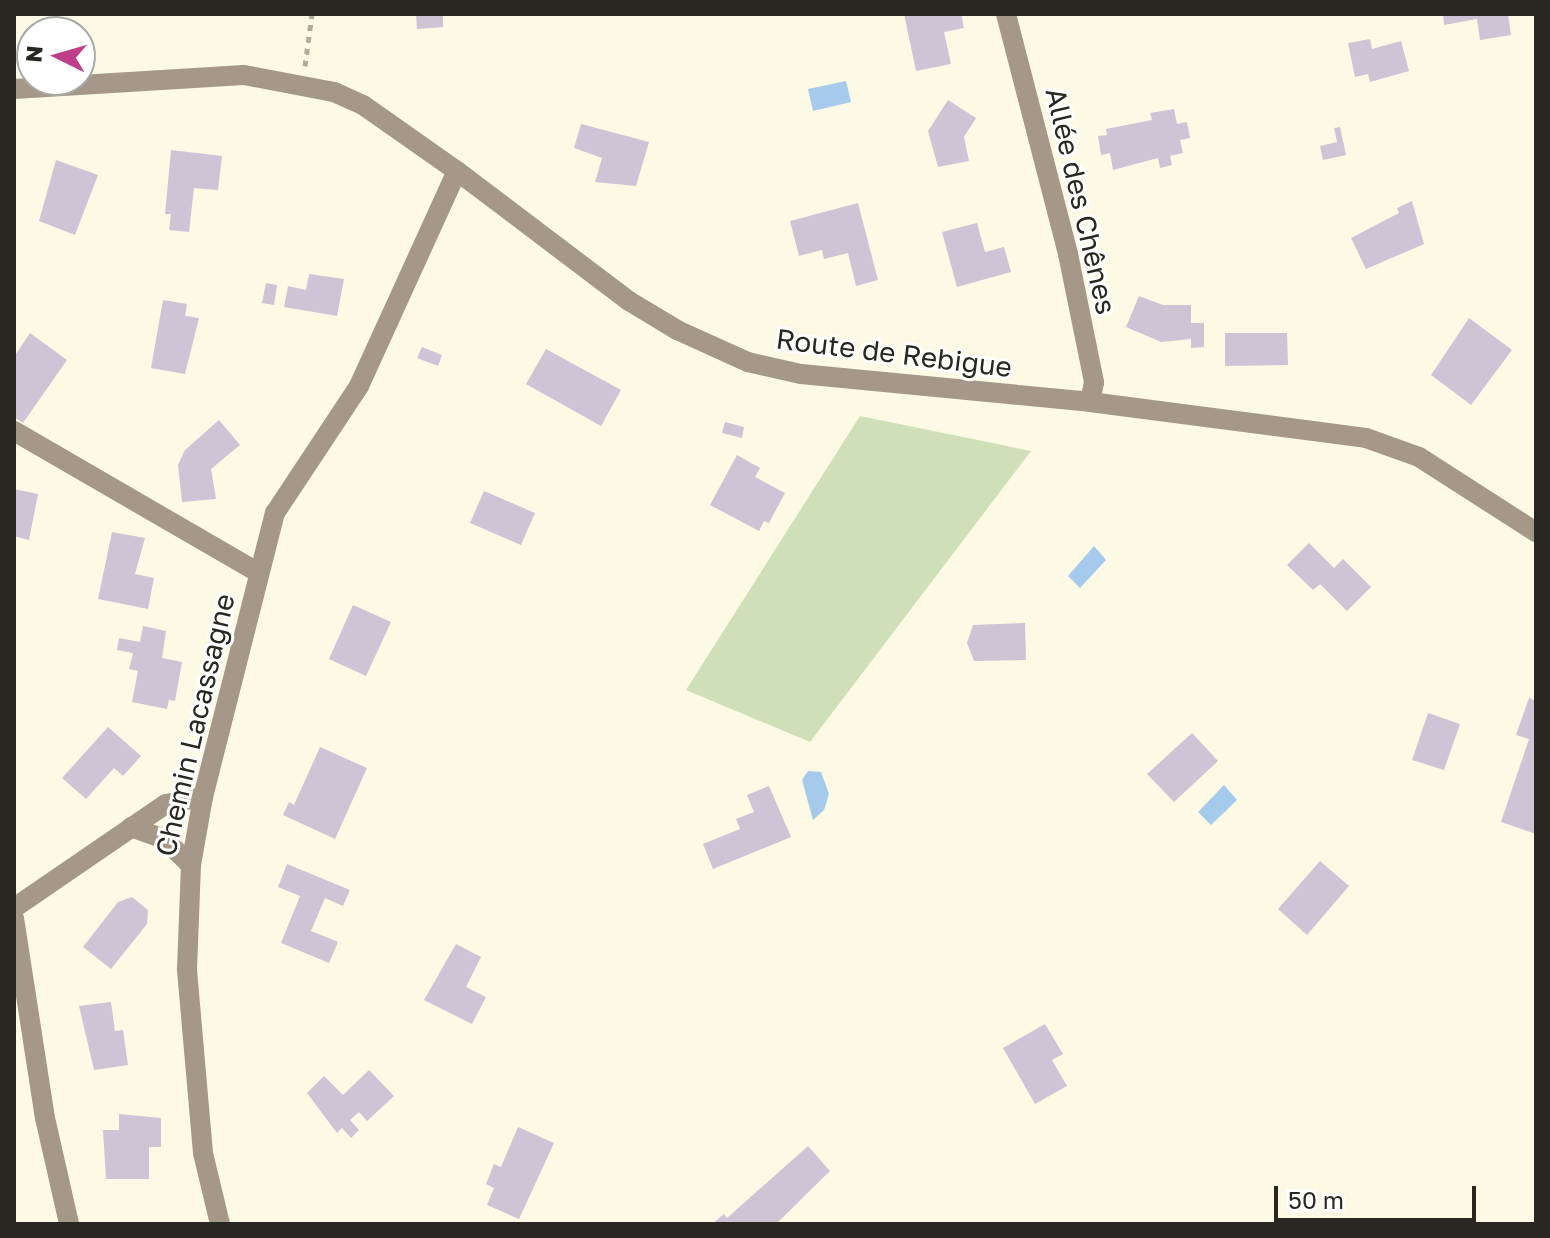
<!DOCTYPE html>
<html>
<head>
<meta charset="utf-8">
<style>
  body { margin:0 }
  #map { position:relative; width:1550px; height:1238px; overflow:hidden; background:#fcf9e5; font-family:"Golos Text",sans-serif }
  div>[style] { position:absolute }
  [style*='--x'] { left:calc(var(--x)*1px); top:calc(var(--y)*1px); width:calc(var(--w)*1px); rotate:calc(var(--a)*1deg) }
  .green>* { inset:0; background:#cfdfb7 }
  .water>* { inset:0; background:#a6caeb }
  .building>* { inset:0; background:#cdc5d6 }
  .path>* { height:5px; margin-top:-2.5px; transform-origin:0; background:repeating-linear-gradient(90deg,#afac9d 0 6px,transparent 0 12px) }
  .minor>* { height:20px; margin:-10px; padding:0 10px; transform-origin:10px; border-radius:10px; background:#a69889 }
  .tertiary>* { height:20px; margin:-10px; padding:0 10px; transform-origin:10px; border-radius:10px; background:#a69889 }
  span { translate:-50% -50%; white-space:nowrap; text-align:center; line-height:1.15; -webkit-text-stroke:6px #fff; paint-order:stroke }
  .street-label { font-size:28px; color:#282720 }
  .frame { position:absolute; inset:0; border:16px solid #282720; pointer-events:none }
  .north { position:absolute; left:16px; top:16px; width:80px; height:80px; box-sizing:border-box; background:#fff; border:2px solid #a9a9a6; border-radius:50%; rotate:275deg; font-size:22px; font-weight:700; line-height:32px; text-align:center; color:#282720 }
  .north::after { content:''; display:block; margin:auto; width:28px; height:36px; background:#be3e8a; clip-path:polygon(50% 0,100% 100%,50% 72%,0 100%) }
  .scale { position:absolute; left:1274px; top:1186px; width:202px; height:36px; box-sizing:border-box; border:4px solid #282720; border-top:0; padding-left:10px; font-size:24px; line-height:28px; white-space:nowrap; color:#282720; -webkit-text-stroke:6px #fff; paint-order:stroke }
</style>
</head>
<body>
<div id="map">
  <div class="green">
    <i style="clip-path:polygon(860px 416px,1031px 451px,810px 742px,686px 690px)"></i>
  </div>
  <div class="water">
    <i style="clip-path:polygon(846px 81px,851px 102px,813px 111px,808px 89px)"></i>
    <i style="clip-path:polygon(1094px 546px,1106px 560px,1080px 588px,1068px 576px)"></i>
    <i style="clip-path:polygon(808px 771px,821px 772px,829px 794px,824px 810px,813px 820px,802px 780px)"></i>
    <i style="clip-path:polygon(1224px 785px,1237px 800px,1211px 825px,1198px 812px)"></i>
  </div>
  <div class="building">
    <i style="clip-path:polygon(416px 14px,443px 14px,443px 27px,417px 29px)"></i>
    <i style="clip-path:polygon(904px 14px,961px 14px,964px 28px,944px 32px,951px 64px,916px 71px)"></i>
    <i style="clip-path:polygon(1443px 14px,1508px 14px,1511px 35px,1480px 40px,1477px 19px,1444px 25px)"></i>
    <i style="clip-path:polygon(1370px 39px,1372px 49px,1401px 41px,1409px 71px,1370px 82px,1368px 74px,1355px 77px,1348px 43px)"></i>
    <i style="clip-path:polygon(948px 100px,976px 118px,964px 137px,969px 161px,938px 167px,928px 131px)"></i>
    <i style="clip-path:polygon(1174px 109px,1177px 124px,1187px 122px,1190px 138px,1180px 140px,1183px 153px,1170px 156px,1172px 165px,1160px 168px,1158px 158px,1113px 170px,1110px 153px,1101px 155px,1098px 136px,1107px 135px,1106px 129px,1152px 120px,1150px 113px)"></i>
    <i style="clip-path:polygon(581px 124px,649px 142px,636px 186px,595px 182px,602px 158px,574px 148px)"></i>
    <i style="clip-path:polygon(1340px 127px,1346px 155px,1323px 160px,1320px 146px,1337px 142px,1334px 128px)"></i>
    <i style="clip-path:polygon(171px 150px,222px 156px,218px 190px,194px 188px,189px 232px,169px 230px,171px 214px,165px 214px)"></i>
    <i style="clip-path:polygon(56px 160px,98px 175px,75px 235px,39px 221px)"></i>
    <i style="clip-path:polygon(1412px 201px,1424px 244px,1366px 269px,1351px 238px,1399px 213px,1397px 208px)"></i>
    <i style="clip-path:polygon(858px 203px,878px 280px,856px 286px,848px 253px,824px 259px,822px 250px,799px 256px,790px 221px)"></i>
    <i style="clip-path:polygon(977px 223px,985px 252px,1004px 247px,1011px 272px,957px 287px,942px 232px)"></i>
    <i style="clip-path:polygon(309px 274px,344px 279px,337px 316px,284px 307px,288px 286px,306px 290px)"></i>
    <i style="clip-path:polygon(266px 283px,277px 285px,274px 305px,262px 303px)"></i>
    <i style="clip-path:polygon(1139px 296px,1163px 305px,1191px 305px,1191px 323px,1204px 323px,1204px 347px,1191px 348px,1191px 339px,1161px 342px,1126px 327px)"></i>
    <i style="clip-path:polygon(163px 300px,187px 304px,185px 316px,199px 318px,185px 374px,151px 368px)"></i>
    <i style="clip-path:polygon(1469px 318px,1512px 350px,1471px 405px,1431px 375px)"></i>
    <i style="clip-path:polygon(30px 333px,67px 360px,23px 423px,14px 417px,14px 357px)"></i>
    <i style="clip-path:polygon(1225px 333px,1287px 333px,1288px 365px,1225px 366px)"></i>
    <i style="clip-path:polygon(422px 347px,442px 355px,438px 366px,417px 358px)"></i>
    <i style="clip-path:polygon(546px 349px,621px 390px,601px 426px,526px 384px)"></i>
    <i style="clip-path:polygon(219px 420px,240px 445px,211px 469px,216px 499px,182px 502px,178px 465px,185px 450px)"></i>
    <i style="clip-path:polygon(725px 422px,744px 427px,742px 438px,722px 433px)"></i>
    <i style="clip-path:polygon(737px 455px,760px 468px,755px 477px,785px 493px,769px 523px,764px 521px,759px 531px,710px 505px)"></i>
    <i style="clip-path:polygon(14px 489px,38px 494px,29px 540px,14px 536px)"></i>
    <i style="clip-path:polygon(484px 491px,535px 513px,521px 545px,470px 523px)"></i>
    <i style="clip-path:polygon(112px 532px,145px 538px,135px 574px,154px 578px,148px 609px,98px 599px)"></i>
    <i style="clip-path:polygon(1309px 543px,1334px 568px,1343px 559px,1371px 587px,1347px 611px,1320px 584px,1313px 590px,1287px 565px)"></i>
    <i style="clip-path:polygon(353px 605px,391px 622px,366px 676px,329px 659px)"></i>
    <i style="clip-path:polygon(1025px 623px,1026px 660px,974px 661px,967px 643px,973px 625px)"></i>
    <i style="clip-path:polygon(143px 626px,166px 631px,162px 658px,182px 662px,175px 701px,169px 700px,167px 709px,132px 702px,138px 671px,129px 669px,133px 653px,117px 650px,119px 638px,140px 642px)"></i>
    <i style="clip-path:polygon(1529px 698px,1536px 701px,1536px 834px,1501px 822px,1529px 739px,1516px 735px)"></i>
    <i style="clip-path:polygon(1428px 713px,1460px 724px,1444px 770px,1412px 760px)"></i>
    <i style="clip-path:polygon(108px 727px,141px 756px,123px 776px,114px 768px,86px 799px,62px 778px)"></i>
    <i style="clip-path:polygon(1192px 733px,1218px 761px,1174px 802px,1147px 774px)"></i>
    <i style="clip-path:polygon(320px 747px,367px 768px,335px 839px,283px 815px,289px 802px,294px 805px)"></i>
    <i style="clip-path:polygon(769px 786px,791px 837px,713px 869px,703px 844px,740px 829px,736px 819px,754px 812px,747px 795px)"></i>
    <i style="clip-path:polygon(1320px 861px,1349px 886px,1307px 935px,1278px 909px)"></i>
    <i style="clip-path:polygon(287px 864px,350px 890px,343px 906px,325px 898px,311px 931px,338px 942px,329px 963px,281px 943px,300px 896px,278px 887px)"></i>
    <i style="clip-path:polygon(132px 897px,148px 910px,147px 924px,111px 969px,83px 947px,118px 902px)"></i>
    <i style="clip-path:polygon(456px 944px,481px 957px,466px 987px,486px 997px,472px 1024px,424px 1000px)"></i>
    <i style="clip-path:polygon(111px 1002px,115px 1031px,123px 1030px,128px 1065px,94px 1070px,79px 1006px)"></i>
    <i style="clip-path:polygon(1045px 1024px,1063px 1054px,1052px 1060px,1067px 1086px,1035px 1104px,1003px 1048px)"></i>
    <i style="clip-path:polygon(369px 1070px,394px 1096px,367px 1121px,359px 1112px,350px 1120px,359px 1130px,351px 1138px,342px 1128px,337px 1133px,307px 1093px,324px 1076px,343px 1095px)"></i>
    <i style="clip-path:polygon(119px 1114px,161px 1118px,161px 1147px,149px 1147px,149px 1179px,106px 1179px,103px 1130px,119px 1130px)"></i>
    <i style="clip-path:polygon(518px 1127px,554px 1143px,519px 1219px,487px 1205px,494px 1188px,486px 1184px,494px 1164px,501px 1167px)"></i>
    <i style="clip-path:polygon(808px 1146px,830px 1171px,776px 1224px,712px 1224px,724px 1214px,727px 1218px)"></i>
  </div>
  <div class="path">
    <i style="--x:305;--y:66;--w:52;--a:-82.3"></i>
  </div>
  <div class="minor">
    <i style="--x:1006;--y:14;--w:248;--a:75.5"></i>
    <i style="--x:1068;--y:254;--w:131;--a:78.5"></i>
    <i style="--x:1094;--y:382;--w:20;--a:101"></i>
    <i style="--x:14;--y:431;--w:283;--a:30.1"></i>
    <i style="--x:131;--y:827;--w:35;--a:20"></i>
    <i style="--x:164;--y:839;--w:37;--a:44"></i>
    <i style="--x:14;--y:908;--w:184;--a:-34.4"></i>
    <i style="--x:166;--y:804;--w:38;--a:-11"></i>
    <i style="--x:14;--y:918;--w:202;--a:81.2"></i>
    <i style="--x:45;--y:1118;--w:109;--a:77.2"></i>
    <i style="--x:220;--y:1224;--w:73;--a:-103.5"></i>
    <i style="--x:203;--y:1153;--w:185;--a:-95"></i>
    <i style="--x:187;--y:969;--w:104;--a:-87.8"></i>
    <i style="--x:191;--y:865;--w:69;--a:-80"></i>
    <i style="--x:203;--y:797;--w:293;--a:-75.8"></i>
    <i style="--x:275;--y:513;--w:152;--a:-56.5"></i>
    <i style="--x:359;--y:386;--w:236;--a:-65.5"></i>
  </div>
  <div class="tertiary">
    <i style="--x:14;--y:89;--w:230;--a:-3.5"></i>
    <i style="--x:244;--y:75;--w:92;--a:10.7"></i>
    <i style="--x:334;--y:92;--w:32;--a:24"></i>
    <i style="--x:363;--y:105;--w:115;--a:35.1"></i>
    <i style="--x:457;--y:171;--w:216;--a:37.1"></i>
    <i style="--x:629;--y:301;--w:56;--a:31.1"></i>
    <i style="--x:677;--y:330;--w:78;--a:24.3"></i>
    <i style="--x:748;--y:362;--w:54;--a:12.8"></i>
    <i style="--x:801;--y:374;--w:290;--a:5.5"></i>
    <i style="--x:1090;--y:402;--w:278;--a:7.4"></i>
    <i style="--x:1366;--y:438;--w:56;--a:19.7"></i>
    <i style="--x:1419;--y:457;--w:139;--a:32.7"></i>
  </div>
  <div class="street-label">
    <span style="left:1081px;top:201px;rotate:77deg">Allée des Chênes</span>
    <span style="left:894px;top:353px;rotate:7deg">Route de Rebigue</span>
    <span style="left:195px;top:725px;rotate:-77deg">Chemin Lacassagne</span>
  </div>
  <div class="frame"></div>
  <div class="north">N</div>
  <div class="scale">50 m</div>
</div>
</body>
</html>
